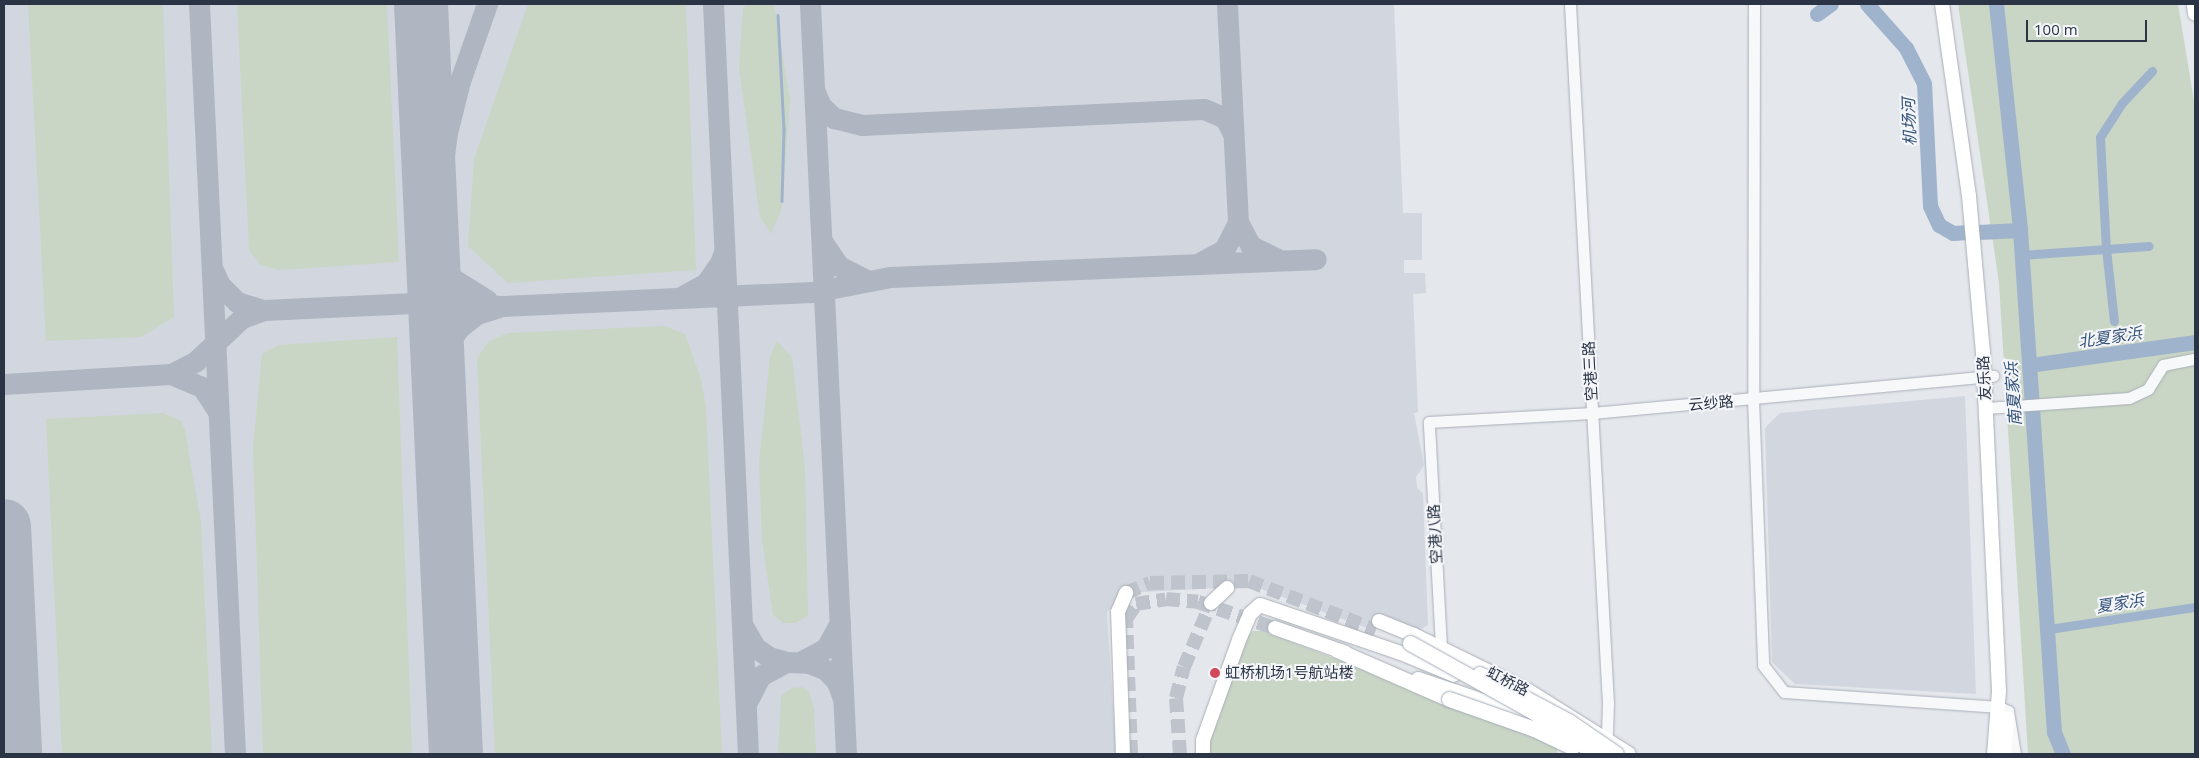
<!DOCTYPE html>
<html>
<head>
<meta charset="utf-8">
<style>
  body { margin:0 }
  #map { position:relative; width:2199px; height:758px; overflow:hidden; background:#e4e7ec; font-family:"Open Sans","Noto Sans SC",sans-serif }
  div>[style] { position:absolute }
  [style*='--x'] { left:calc(var(--x)*1px); top:calc(var(--y)*1px); width:calc(var(--w)*1px); rotate:calc(var(--a)*1deg) }
  .built>* { inset:0; background:#d2d6de }
  .green>* { inset:0; background:#c9d6c5 }
  .stream>* { height:2.5px; margin:-1.25px; padding:0 1.25px; transform-origin:1.25px; border-radius:1.25px; background:#9fb4cc }
  .canal>* { height:9px; margin:-4.5px; padding:0 4.5px; transform-origin:4.5px; border-radius:4.5px; background:#9fb4cc }
  .river>* { height:15px; margin:-7.5px; padding:0 7.5px; transform-origin:7.5px; border-radius:7.5px; background:#9fb4cc }
  .taxiway>* { height:21px; margin:-10.5px; padding:0 10.5px; transform-origin:10.5px; border-radius:10.5px; background:#b0b6c1 }
  .runway>* { height:54px; margin:-27px; padding:0 27px; transform-origin:27px; border-radius:27px; background:#b0b6c1 }
  .major-tunnel>* { height:14px; margin-top:-7px; transform-origin:0; background:repeating-linear-gradient(90deg,#bfc3cb 0 14px,transparent 0 21px) }
  .roads { filter:drop-shadow(0 0 1px #a9aeb7) drop-shadow(0 0 1px #a9aeb7) }
  .minor>* { height:11px; margin:-5.5px; padding:0 5.5px; transform-origin:5.5px; border-radius:5.5px; background:#f7f8fa }
  .major>* { height:14px; margin:-7px; padding:0 7px; transform-origin:7px; border-radius:7px; background:#fff }
  .highway>* { height:15px; margin:-7.5px; padding:0 7.5px; transform-origin:7.5px; border-radius:7.5px; background:#fff }
  .bridges { filter:drop-shadow(0 0 1px #a3abb8) drop-shadow(0 0 1px #a3abb8) }
  .major-bridge>* { height:14px; margin:-7px; padding:0 7px; transform-origin:7px; border-radius:7px; background:#fff }
  .highway-bridge>* { height:15px; margin:-7.5px; padding:0 7.5px; transform-origin:7.5px; border-radius:7.5px; background:#fff }
  .dots>* { width:14px; height:14px; translate:-50% -50%; box-sizing:border-box; border:2px solid #f4f6f9; border-radius:50% }
  span { translate:-50% -50%; white-space:nowrap; text-align:center; line-height:1.15; -webkit-text-stroke:4px #f4f6f9; paint-order:stroke }
  .street-label { font-size:15px; color:#2b3445 }
  .poi-label { font-size:15px; color:#2b3445 }
  .left { translate:0 -50%; text-align:left }
  .water-label { font-size:16px; color:#34527a; font-style:italic }
  .frame { position:absolute; inset:0; border:5px solid #2b3445; pointer-events:none }
  .scale { position:absolute; left:2026px; top:20px; width:121px; height:22px; box-sizing:border-box; border:2px solid #2b3445; border-top:0; padding-left:6px; font-size:15px; line-height:18px; white-space:nowrap; color:#2b3445; -webkit-text-stroke:4px #f4f6f9; paint-order:stroke }
</style>
</head>
<body>
<div id="map">
  <div class="built">
    <i style="clip-path:polygon(4px 4px,1394px 4px,1403px 213px,1422px 213px,1422px 260px,1404px 260px,1404px 273px,1425px 273px,1426px 293px,1413px 294px,1418px 412px,1414px 413px,1424px 465px,1416px 477px,1417px 488px,1423px 493px,1428px 625px,1418px 631px,1380px 620px,1375px 631px,1253px 586px,1126px 593px,1107px 612px,1116px 754px,4px 754px)"></i>
    <i style="clip-path:polygon(1965px 396px,1976px 694px,1795px 684px,1772px 662px,1765px 428px,1780px 413px)"></i>
  </div>
  <div class="green">
    <i style="clip-path:polygon(28px 4px,163px 4px,174px 317px,141px 337px,46px 341px)"></i>
    <i style="clip-path:polygon(237px 4px,387px 4px,399px 262px,278px 270px,261px 265px,249px 250px)"></i>
    <i style="clip-path:polygon(528px 4px,686px 4px,696px 270px,508px 283px,468px 246px,474px 159px)"></i>
    <i style="clip-path:polygon(747px 4px,774px 4px,790px 100px,782px 208px,771px 234px,760px 217px,739px 69px,743px 8px)"></i>
    <i style="clip-path:polygon(1958px 4px,2178px 4px,2195px 107px,2195px 754px,2028px 754px,1999px 283px)"></i>
    <i style="clip-path:polygon(664px 326px,685px 334px,701px 379px,706px 408px,722px 754px,495px 754px,477px 358px,489px 341px,508px 333px)"></i>
    <i style="clip-path:polygon(397px 337px,412px 754px,263px 754px,253px 447px,262px 354px,278px 345px)"></i>
    <i style="clip-path:polygon(777px 341px,792px 357px,805px 468px,808px 615px,796px 623px,783px 623px,773px 615px,762px 540px,759px 463px,770px 357px)"></i>
    <i style="clip-path:polygon(163px 413px,181px 421px,185px 430px,201px 522px,212px 754px,62px 754px,46px 419px)"></i>
    <i style="clip-path:polygon(1253px 631px,1263px 631px,1557px 743px,1557px 754px,1210px 754px,1207px 746px,1246px 637px)"></i>
    <i style="clip-path:polygon(802px 687px,809px 692px,814px 708px,816px 754px,778px 754px,781px 696px,792px 688px)"></i>
  </div>
  <div class="stream">
    <i style="--x:778;--y:15;--w:115;--a:87"></i>
    <i style="--x:784;--y:130;--w:71;--a:91.6"></i>
  </div>
  <div class="canal">
    <i style="--x:2022;--y:255;--w:127;--a:-4.1"></i>
    <i style="--x:2114;--y:321;--w:72;--a:-96.3"></i>
    <i style="--x:2106;--y:249;--w:112;--a:-93.1"></i>
    <i style="--x:2100;--y:137;--w:40;--a:-57.1"></i>
    <i style="--x:2122;--y:103;--w:44;--a:-46.8"></i>
    <i style="--x:2049;--y:629;--w:148;--a:-8.6"></i>
  </div>
  <div class="river">
    <i style="--x:1867;--y:4;--w:59;--a:48.4"></i>
    <i style="--x:1906;--y:48;--w:39;--a:63"></i>
    <i style="--x:1924;--y:83;--w:123;--a:87.2"></i>
    <i style="--x:1930;--y:206;--w:21;--a:65"></i>
    <i style="--x:1939;--y:225;--w:16;--a:30"></i>
    <i style="--x:1953;--y:233;--w:15;--a:-4"></i>
    <i style="--x:1996;--y:4;--w:227;--a:83.9"></i>
    <i style="--x:2020;--y:230;--w:503;--a:86.13"></i>
    <i style="--x:2054;--y:732;--w:24;--a:68"></i>
    <i style="--x:1817;--y:14;--w:17;--a:-36"></i>
    <i style="--x:1978;--y:232;--w:42;--a:-2.7"></i>
    <i style="--x:2030;--y:365;--w:167;--a:-7.9"></i>
  </div>
  <div class="taxiway">
    <i style="--x:199;--y:4;--w:751;--a:87.25"></i>
    <i style="--x:713;--y:4;--w:751;--a:87.33"></i>
    <i style="--x:810;--y:4;--w:751;--a:87.25"></i>
    <i style="--x:815;--y:92;--w:15;--a:67"></i>
    <i style="--x:821;--y:106;--w:18;--a:43"></i>
    <i style="--x:834;--y:118;--w:29;--a:14"></i>
    <i style="--x:862;--y:125;--w:342;--a:-2.7"></i>
    <i style="--x:1204;--y:109;--w:23;--a:23"></i>
    <i style="--x:1225;--y:118;--w:18;--a:63"></i>
    <i style="--x:1238;--y:222;--w:27;--a:62"></i>
    <i style="--x:1251;--y:246;--w:30;--a:26"></i>
    <i style="--x:822;--y:241;--w:30;--a:56"></i>
    <i style="--x:839;--y:266;--w:31;--a:27"></i>
    <i style="--x:1201;--y:262;--w:26;--a:-28"></i>
    <i style="--x:1224;--y:250;--w:31;--a:-63"></i>
    <i style="--x:1238;--y:222;--w:218;--a:-92.9"></i>
    <i style="--x:213;--y:270;--w:17;--a:65"></i>
    <i style="--x:220;--y:285;--w:24;--a:45"></i>
    <i style="--x:237;--y:302;--w:28;--a:17"></i>
    <i style="--x:681;--y:297;--w:29;--a:-29"></i>
    <i style="--x:706;--y:283;--w:24;--a:-55"></i>
    <i style="--x:720;--y:263;--w:12;--a:-70"></i>
    <i style="--x:487;--y:300;--w:44;--a:-148.1"></i>
    <i style="--x:450;--y:277;--w:21;--a:-127"></i>
    <i style="--x:437;--y:260;--w:16;--a:-108"></i>
    <i style="--x:432;--y:245;--w:113;--a:-82.4"></i>
    <i style="--x:447;--y:133;--w:54;--a:-76"></i>
    <i style="--x:460;--y:81;--w:82;--a:-70.7"></i>
    <i style="--x:171;--y:374;--w:34;--a:23"></i>
    <i style="--x:202;--y:387;--w:27;--a:57"></i>
    <i style="--x:438;--y:374;--w:34;--a:-71"></i>
    <i style="--x:449;--y:342;--w:17;--a:-54"></i>
    <i style="--x:459;--y:328;--w:23;--a:-38"></i>
    <i style="--x:477;--y:314;--w:23;--a:-18"></i>
    <i style="--x:4;--y:384;--w:167;--a:-3.4"></i>
    <i style="--x:171;--y:374;--w:28;--a:-27"></i>
    <i style="--x:196;--y:361;--w:63;--a:-43.1"></i>
    <i style="--x:242;--y:318;--w:23;--a:-20"></i>
    <i style="--x:264;--y:310;--w:171;--a:-2.7"></i>
    <i style="--x:435;--y:302;--w:67;--a:3.4"></i>
    <i style="--x:502;--y:306;--w:311;--a:-2.6"></i>
    <i style="--x:813;--y:292;--w:78;--a:-11"></i>
    <i style="--x:890;--y:277;--w:426;--a:-2.4"></i>
    <i style="--x:743;--y:626;--w:24;--a:60"></i>
    <i style="--x:755;--y:647;--w:17;--a:36"></i>
    <i style="--x:769;--y:657;--w:18;--a:16"></i>
    <i style="--x:802;--y:661;--w:27;--a:-28"></i>
    <i style="--x:826;--y:648;--w:29;--a:-61"></i>
    <i style="--x:747;--y:702;--w:29;--a:-63"></i>
    <i style="--x:760;--y:676;--w:30;--a:-28"></i>
    <i style="--x:786;--y:662;--w:23;--a:2"></i>
    <i style="--x:809;--y:663;--w:18;--a:22"></i>
    <i style="--x:826;--y:670;--w:16;--a:47"></i>
    <i style="--x:837;--y:682;--w:15;--a:70"></i>
    <i style="--x:14;--y:740;--w:14;--a:86"></i>
  </div>
  <div class="runway">
    <i style="--x:421;--y:4;--w:751;--a:87.33"></i>
    <i style="--x:4;--y:526;--w:228;--a:87.2"></i>
  </div>
  <div class="major-tunnel">
    <i style="--x:1126;--y:593;--w:26;--a:-23"></i>
    <i style="--x:1150;--y:583;--w:99;--a:-1.2"></i>
    <i style="--x:1249;--y:581;--w:136;--a:21.1"></i>
    <i style="--x:1131;--y:754;--w:135;--a:-92.1"></i>
    <i style="--x:1126;--y:619;--w:18;--a:-56"></i>
    <i style="--x:1136;--y:604;--w:30;--a:-9"></i>
    <i style="--x:1166;--y:599;--w:32;--a:5"></i>
    <i style="--x:1198;--y:602;--w:81;--a:18.7"></i>
    <i style="--x:1180;--y:754;--w:56;--a:-94.1"></i>
    <i style="--x:1176;--y:698;--w:32;--a:-76"></i>
    <i style="--x:1184;--y:667;--w:69;--a:-67.1"></i>
  </div>
  <div class="roads">
    <div class="minor">
      <i style="--x:1570;--y:4;--w:701;--a:86.89"></i>
      <i style="--x:1608;--y:704;--w:34;--a:92"></i>
      <i style="--x:1754;--y:4;--w:395;--a:90.1"></i>
      <i style="--x:1753;--y:399;--w:266;--a:87.8"></i>
      <i style="--x:1763;--y:665;--w:34;--a:52"></i>
      <i style="--x:1784;--y:692;--w:216;--a:4"></i>
      <i style="--x:1999;--y:707;--w:10;--a:24"></i>
      <i style="--x:2008;--y:711;--w:44;--a:80.8"></i>
      <i style="--x:1986;--y:408;--w:143;--a:-4"></i>
      <i style="--x:2129;--y:398;--w:21;--a:-25"></i>
      <i style="--x:2148;--y:389;--w:28;--a:-58"></i>
      <i style="--x:2163;--y:365;--w:33;--a:-11"></i>
      <i style="--x:1441;--y:647;--w:225;--a:-93.1"></i>
      <i style="--x:1429;--y:422;--w:163;--a:-3.2"></i>
      <i style="--x:1592;--y:413;--w:403;--a:-5.3"></i>
    </div>
    <div class="major">
      <i style="--x:1942;--y:4;--w:194;--a:82"></i>
      <i style="--x:1969;--y:196;--w:157;--a:84.9"></i>
      <i style="--x:1983;--y:352;--w:339;--a:87.3"></i>
      <i style="--x:1999;--y:691;--w:63;--a:94.5"></i>
      <i style="--x:1211;--y:603;--w:22;--a:-43"></i>
      <i style="--x:1379;--y:621;--w:38;--a:22"></i>
      <i style="--x:1414;--y:635;--w:126;--a:26"></i>
      <i style="--x:1527;--y:690;--w:120;--a:32.1"></i>
      <i style="--x:1275;--y:628;--w:75;--a:19.4"></i>
      <i style="--x:1418;--y:679;--w:129;--a:18.6"></i>
      <i style="--x:1123;--y:754;--w:142;--a:-92"></i>
      <i style="--x:1118;--y:612;--w:21;--a:-67"></i>
      <i style="--x:1203;--y:754;--w:14;--a:-90"></i>
      <i style="--x:1203;--y:740;--w:106;--a:-70.2"></i>
      <i style="--x:1239;--y:640;--w:28;--a:-67"></i>
      <i style="--x:1250;--y:614;--w:13;--a:-42"></i>
      <i style="--x:1260;--y:605;--w:149;--a:18.8"></i>
      <i style="--x:1401;--y:653;--w:57;--a:22.5"></i>
      <i style="--x:2004;--y:754;--w:36;--a:-85"></i>
    </div>
    <div class="highway">
      <i style="--x:2194;--y:4;--w:9;--a:84"></i>
      <i style="--x:1337;--y:650;--w:122;--a:23.6"></i>
    </div>
  </div>
  <div class="bridges">
    <div class="major-bridge">
      <i style="--x:1480;--y:674;--w:101;--a:27.8"></i>
      <i style="--x:1569;--y:721;--w:58;--a:34.5"></i>
    </div>
    <div class="highway-bridge">
      <i style="--x:1410;--y:643;--w:140;--a:29.1"></i>
      <i style="--x:1532;--y:711;--w:77;--a:33.9"></i>
      <i style="--x:1449;--y:699;--w:90;--a:19.4"></i>
      <i style="--x:1534;--y:729;--w:42;--a:25.3"></i>
    </div>
  </div>
  <div class="dots">
    <i style="left:1215px;top:673px;background:#d1495b"></i>
  </div>
  <div class="street-label">
    <span style="left:1590px;top:371px;rotate:-93deg">空港三路</span>
    <span style="left:1984px;top:378px;rotate:-93deg">友乐路</span>
    <span style="left:1711px;top:403px;rotate:-5deg">云纱路</span>
    <span style="left:1435px;top:534px;rotate:-93deg">空港八路</span>
    <span style="left:1508px;top:681px;rotate:27deg">虹桥路</span>
  </div>
  <div class="poi-label">
    <span class="left" style="left:1225px;top:673px">虹桥机场1号航站楼</span>
  </div>
  <div class="water-label">
    <span style="left:1909px;top:122px;rotate:-92deg">机场河</span>
    <span style="left:2110px;top:337px;rotate:-8deg">北夏家浜</span>
    <span style="left:2013px;top:394px;rotate:-94deg">南夏家浜</span>
    <span style="left:2120px;top:603px;rotate:-9deg">夏家浜</span>
  </div>
  <div class="frame"></div>
  <div class="scale">100 m</div>
</div>
</body>
</html>
